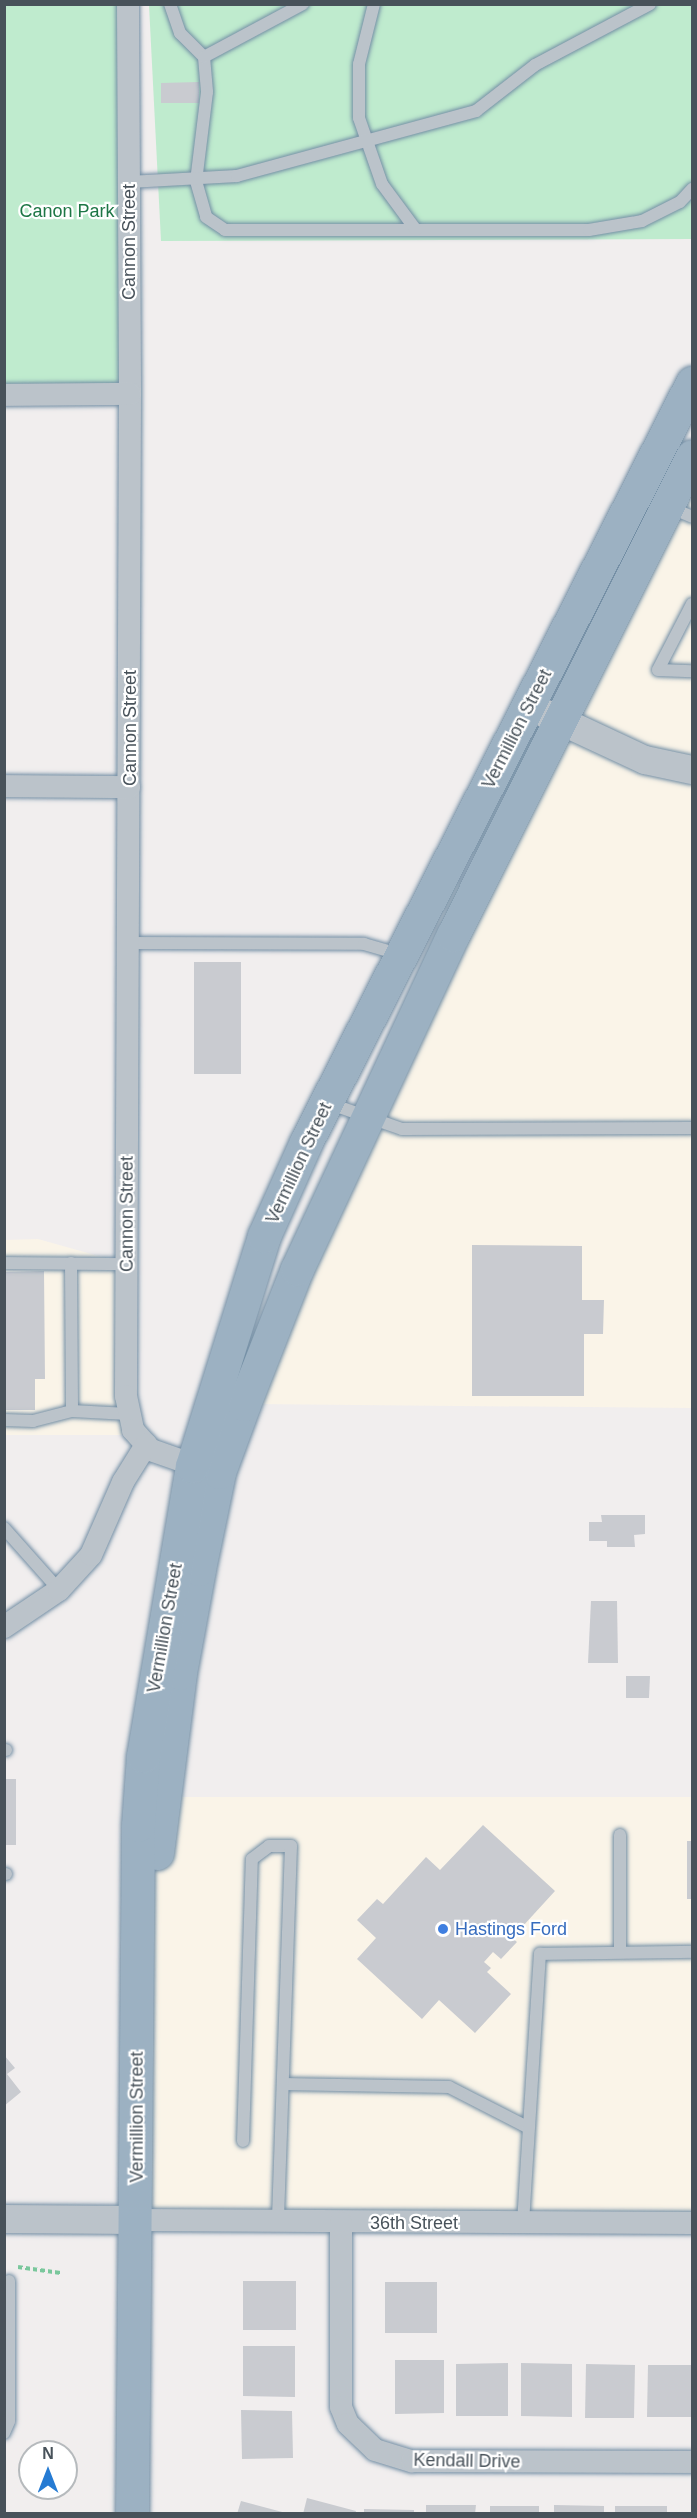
<!DOCTYPE html>
<html>
<head>
<meta charset="utf-8">
<style>
  body { margin:0 }
  #map { position:relative; width:697px; height:2518px; overflow:hidden; background:#f1eeee; font-family:Arial,sans-serif }
  div>[style] { position:absolute }
  [style*='--x'] { left:calc(var(--x)*1px); top:calc(var(--y)*1px); width:calc(var(--w)*1px); rotate:calc(var(--a)*1deg) }
  .commercial>* { inset:0; background:#faf4e8 }
  .green>* { inset:0; background:#bfebce }
  .building>* { inset:0; background:#c9cbd0 }
  .path>* { height:4px; margin-top:-2px; transform-origin:0; background:repeating-linear-gradient(90deg,#7ac79c 0 4.5px,transparent 0 7.5px) }
  .roads { filter:drop-shadow(0 0 2px #748fa5) drop-shadow(0 0 2px #748fa5) }
  .service>* { height:12px; margin:-6px; padding:0 6px; transform-origin:6px; border-radius:6px; background:#bbc3ca }
  .minor>* { height:22px; margin:-11px; padding:0 11px; transform-origin:11px; border-radius:11px; background:#bbc3ca }
  .tertiary>* { height:28px; margin:-14px; padding:0 14px; transform-origin:14px; border-radius:14px; background:#bbc3ca }
  .trunk>* { height:33px; margin:-16.5px; padding:0 16.5px; transform-origin:16.5px; border-radius:16.5px; background:#9cb1c2 }
  .dots>* { width:16px; height:16px; translate:-50% -50%; box-sizing:border-box; border:3px solid #fff; border-radius:50% }
  span { translate:-50% -50%; white-space:nowrap; text-align:center; line-height:1.15; -webkit-text-stroke:4.5px #fff; paint-order:stroke }
  .park-label { font-size:18px; color:#1d7645 }
  .street-label { font-size:18px; color:#48525a }
  .shop-label { font-size:18px; color:#366cbe }
  .left { translate:0 -50%; text-align:left }
  .frame { position:absolute; inset:0; border:6px solid #48525a; pointer-events:none }
  .north { position:absolute; left:18px; top:2440px; width:60px; height:60px; box-sizing:border-box; background:#fff; border:2px solid #b6babd; border-radius:50%; rotate:0deg; font-size:16px; font-weight:700; line-height:24px; text-align:center; color:#48525a }
  .north::after { content:''; display:block; margin:auto; width:21px; height:27px; background:#267bd3; clip-path:polygon(50% 0,100% 100%,50% 72%,0 100%) }
</style>
</head>
<body>
<div id="map">
  <div class="commercial">
    <i style="clip-path:polygon(692px 456px,692px 1408px,244px 1404px)"></i>
    <i style="clip-path:polygon(38px 1239px,127px 1264px,137px 1435px,5px 1435px,4px 1240px)"></i>
    <i style="clip-path:polygon(164px 1797px,692px 1797px,692px 2223px,136px 2220px,138px 2013px)"></i>
  </div>
  <div class="green">
    <i style="clip-path:polygon(4px 5px,128px 5px,130px 394px,5px 395px)"></i>
    <i style="clip-path:polygon(149px 5px,692px 5px,692px 239px,161px 241px)"></i>
  </div>
  <div class="building">
    <i style="clip-path:polygon(199px 82px,199px 103px,161px 103px,161px 83px)"></i>
    <i style="clip-path:polygon(194px 962px,241px 962px,241px 1074px,194px 1074px)"></i>
    <i style="clip-path:polygon(472px 1245px,582px 1246px,582px 1300px,604px 1300px,603px 1334px,584px 1334px,584px 1396px,472px 1396px)"></i>
    <i style="clip-path:polygon(44px 1271px,45px 1379px,35px 1379px,35px 1410px,4px 1410px,4px 1272px)"></i>
    <i style="clip-path:polygon(601px 1515px,645px 1515px,645px 1534px,634px 1535px,635px 1547px,607px 1547px,607px 1541px,589px 1541px,589px 1522px,602px 1522px)"></i>
    <i style="clip-path:polygon(591px 1601px,617px 1601px,618px 1663px,588px 1663px)"></i>
    <i style="clip-path:polygon(626px 1676px,650px 1676px,649px 1698px,626px 1698px)"></i>
    <i style="clip-path:polygon(4px 1779px,16px 1779px,16px 1845px,4px 1845px)"></i>
    <i style="clip-path:polygon(483px 1825px,555px 1891px,512px 1938px,517px 1942px,501px 1959px,493px 1952px,484px 1962px,491px 1968px,487px 1972px,511px 1994px,475px 2033px,439px 2000px,422px 2019px,357px 1959px,376px 1938px,357px 1920px,377px 1899px,383px 1904px,426px 1857px,440px 1870px)"></i>
    <i style="clip-path:polygon(687px 1841px,692px 1841px,692px 1899px,687px 1899px)"></i>
    <i style="clip-path:polygon(4px 2055px,15px 2068px,7px 2074px,21px 2092px,4px 2106px)"></i>
    <i style="clip-path:polygon(243px 2281px,296px 2281px,296px 2330px,243px 2330px)"></i>
    <i style="clip-path:polygon(385px 2282px,437px 2282px,437px 2333px,385px 2333px)"></i>
    <i style="clip-path:polygon(243px 2346px,295px 2346px,295px 2397px,243px 2396px)"></i>
    <i style="clip-path:polygon(395px 2360px,444px 2360px,444px 2413px,395px 2414px)"></i>
    <i style="clip-path:polygon(508px 2363px,508px 2416px,456px 2416px,456px 2364px)"></i>
    <i style="clip-path:polygon(521px 2363px,572px 2364px,572px 2417px,521px 2416px)"></i>
    <i style="clip-path:polygon(586px 2364px,635px 2365px,634px 2418px,585px 2418px)"></i>
    <i style="clip-path:polygon(648px 2365px,692px 2365px,692px 2417px,647px 2417px)"></i>
    <i style="clip-path:polygon(241px 2410px,292px 2411px,293px 2458px,242px 2459px)"></i>
    <i style="clip-path:polygon(307px 2498px,356px 2511px,355px 2514px,303px 2514px)"></i>
    <i style="clip-path:polygon(241px 2501px,286px 2513px,286px 2514px,237px 2514px)"></i>
    <i style="clip-path:polygon(426px 2505px,476px 2505px,475px 2514px,426px 2514px)"></i>
    <i style="clip-path:polygon(554px 2505px,604px 2506px,604px 2514px,554px 2514px)"></i>
    <i style="clip-path:polygon(490px 2506px,539px 2506px,539px 2514px,490px 2514px)"></i>
    <i style="clip-path:polygon(615px 2506px,667px 2506px,667px 2514px,615px 2514px)"></i>
    <i style="clip-path:polygon(364px 2509px,414px 2510px,414px 2514px,364px 2514px)"></i>
  </div>
  <div class="path">
    <i style="--x:18;--y:2267;--w:43;--a:7.9"></i>
  </div>
  <div class="roads">
    <div class="service">
      <i style="--x:170;--y:4;--w:31;--a:71"></i>
      <i style="--x:180;--y:33;--w:34;--a:45"></i>
      <i style="--x:204;--y:57;--w:35;--a:85"></i>
      <i style="--x:207;--y:92;--w:90;--a:97"></i>
      <i style="--x:196;--y:181;--w:37;--a:74"></i>
      <i style="--x:206;--y:217;--w:23;--a:34"></i>
      <i style="--x:225;--y:230;--w:364;--a:0"></i>
      <i style="--x:589;--y:230;--w:54;--a:-9.6"></i>
      <i style="--x:642;--y:221;--w:42;--a:-26.6"></i>
      <i style="--x:680;--y:202;--w:18;--a:-47"></i>
      <i style="--x:374;--y:4;--w:62;--a:104"></i>
      <i style="--x:359;--y:64;--w:54;--a:90"></i>
      <i style="--x:359;--y:118;--w:70;--a:70.8"></i>
      <i style="--x:382;--y:184;--w:57;--a:53.5"></i>
      <i style="--x:204;--y:57;--w:112;--a:-28.2"></i>
      <i style="--x:129;--y:182;--w:108;--a:-3.2"></i>
      <i style="--x:237;--y:176;--w:248;--a:-15.2"></i>
      <i style="--x:476;--y:111;--w:75;--a:-37.9"></i>
      <i style="--x:535;--y:65;--w:130;--a:-27.9"></i>
      <i style="--x:669;--y:507;--w:25;--a:23"></i>
      <i style="--x:692;--y:604;--w:74;--a:117.3"></i>
      <i style="--x:658;--y:670;--w:34;--a:2"></i>
      <i style="--x:128;--y:943;--w:236;--a:0.2"></i>
      <i style="--x:364;--y:944;--w:36;--a:16"></i>
      <i style="--x:328;--y:1103;--w:78;--a:19.4"></i>
      <i style="--x:402;--y:1129;--w:290;--a:-0.2"></i>
      <i style="--x:4;--y:1263;--w:123;--a:0.5"></i>
      <i style="--x:71;--y:1263;--w:148;--a:89.6"></i>
      <i style="--x:72;--y:1411;--w:56;--a:3.1"></i>
      <i style="--x:4;--y:1420;--w:29;--a:2"></i>
      <i style="--x:33;--y:1421;--w:40;--a:-14.4"></i>
      <i style="--x:4;--y:1528;--w:83;--a:48.4"></i>
      <i style="--x:4;--y:1750;--w:2;--a:0"></i>
      <i style="--x:620;--y:1835;--w:117;--a:90"></i>
      <i style="--x:4;--y:1874;--w:2;--a:0"></i>
      <i style="--x:283;--y:2084;--w:166;--a:1"></i>
      <i style="--x:449;--y:2087;--w:88;--a:27.1"></i>
      <i style="--x:243;--y:2141;--w:282;--a:-88.2"></i>
      <i style="--x:252;--y:1859;--w:21;--a:-37"></i>
      <i style="--x:269;--y:1846;--w:22;--a:0"></i>
      <i style="--x:291;--y:1846;--w:377;--a:92"></i>
      <i style="--x:523;--y:2223;--w:270;--a:-86.4"></i>
      <i style="--x:540;--y:1954;--w:152;--a:-0.8"></i>
      <i style="--x:4;--y:2433;--w:13;--a:-67"></i>
      <i style="--x:9;--y:2421;--w:140;--a:-90"></i>
    </div>
    <div class="minor">
      <i style="--x:128;--y:4;--w:390;--a:89.7"></i>
      <i style="--x:130;--y:394;--w:1002;--a:90.23"></i>
      <i style="--x:126;--y:1396;--w:35;--a:78"></i>
      <i style="--x:133;--y:1430;--w:27;--a:48"></i>
      <i style="--x:151;--y:1450;--w:57;--a:19.4"></i>
      <i style="--x:4;--y:395;--w:126;--a:-0.5"></i>
      <i style="--x:4;--y:786;--w:125;--a:0.5"></i>
      <i style="--x:4;--y:1627;--w:66;--a:-33.9"></i>
      <i style="--x:59;--y:1590;--w:47;--a:-47.6"></i>
      <i style="--x:91;--y:1555;--w:80;--a:-66.3"></i>
      <i style="--x:123;--y:1482;--w:44;--a:-58.1"></i>
      <i style="--x:136;--y:2220;--w:556;--a:0.31"></i>
      <i style="--x:341;--y:2223;--w:184;--a:90"></i>
      <i style="--x:341;--y:2407;--w:18;--a:68"></i>
      <i style="--x:348;--y:2424;--w:37;--a:44"></i>
      <i style="--x:375;--y:2450;--w:39;--a:17"></i>
      <i style="--x:412;--y:2461;--w:280;--a:0.2"></i>
    </div>
    <div class="tertiary">
      <i style="--x:529;--y:706;--w:128;--a:25"></i>
      <i style="--x:645;--y:760;--w:48;--a:12"></i>
      <i style="--x:4;--y:2219;--w:132;--a:0.4"></i>
    </div>
    <div class="trunk">
      <i style="--x:157;--y:1853;--w:181;--a:-82.7"></i>
      <i style="--x:180;--y:1673;--w:106;--a:-79.6"></i>
      <i style="--x:199;--y:1569;--w:99;--a:-78.3"></i>
      <i style="--x:219;--y:1472;--w:72;--a:-69.8"></i>
      <i style="--x:244;--y:1404;--w:145;--a:-68.6"></i>
      <i style="--x:297;--y:1269;--w:369;--a:-65"></i>
      <i style="--x:453;--y:935;--w:535;--a:-63.48"></i>
      <i style="--x:132;--y:2514;--w:689;--a:-89.5"></i>
      <i style="--x:138;--y:1825;--w:69;--a:-85.9"></i>
      <i style="--x:143;--y:1756;--w:294;--a:-80.4"></i>
      <i style="--x:192;--y:1466;--w:241;--a:-72.6"></i>
      <i style="--x:264;--y:1236;--w:103;--a:-65.9"></i>
      <i style="--x:306;--y:1142;--w:852;--a:-63.04"></i>
    </div>
  </div>
  <div class="dots">
    <i style="left:443px;top:1929px;background:#3f7fe0"></i>
  </div>
  <div class="park-label">
    <span style="left:67px;top:211px">Canon Park</span>
  </div>
  <div class="street-label">
    <span style="left:129px;top:242px;rotate:-90deg">Cannon Street</span>
    <span style="left:130px;top:728px;rotate:-90deg">Cannon Street</span>
    <span style="left:517px;top:729px;rotate:-63deg">Vermillion Street</span>
    <span style="left:299px;top:1163px;rotate:-65deg">Vermillion Street</span>
    <span style="left:127px;top:1214px;rotate:-90deg">Cannon Street</span>
    <span style="left:165px;top:1628px;rotate:-80deg">Vermillion Street</span>
    <span style="left:137px;top:2117px;rotate:-90deg">Vermillion Street</span>
    <span style="left:414px;top:2223px">36th Street</span>
    <span style="left:467px;top:2461px;rotate:1deg">Kendall Drive</span>
  </div>
  <div class="shop-label">
    <span class="left" style="left:455px;top:1929px">Hastings Ford</span>
  </div>
  <div class="frame"></div>
  <div class="north">N</div>
</div>
</body>
</html>
